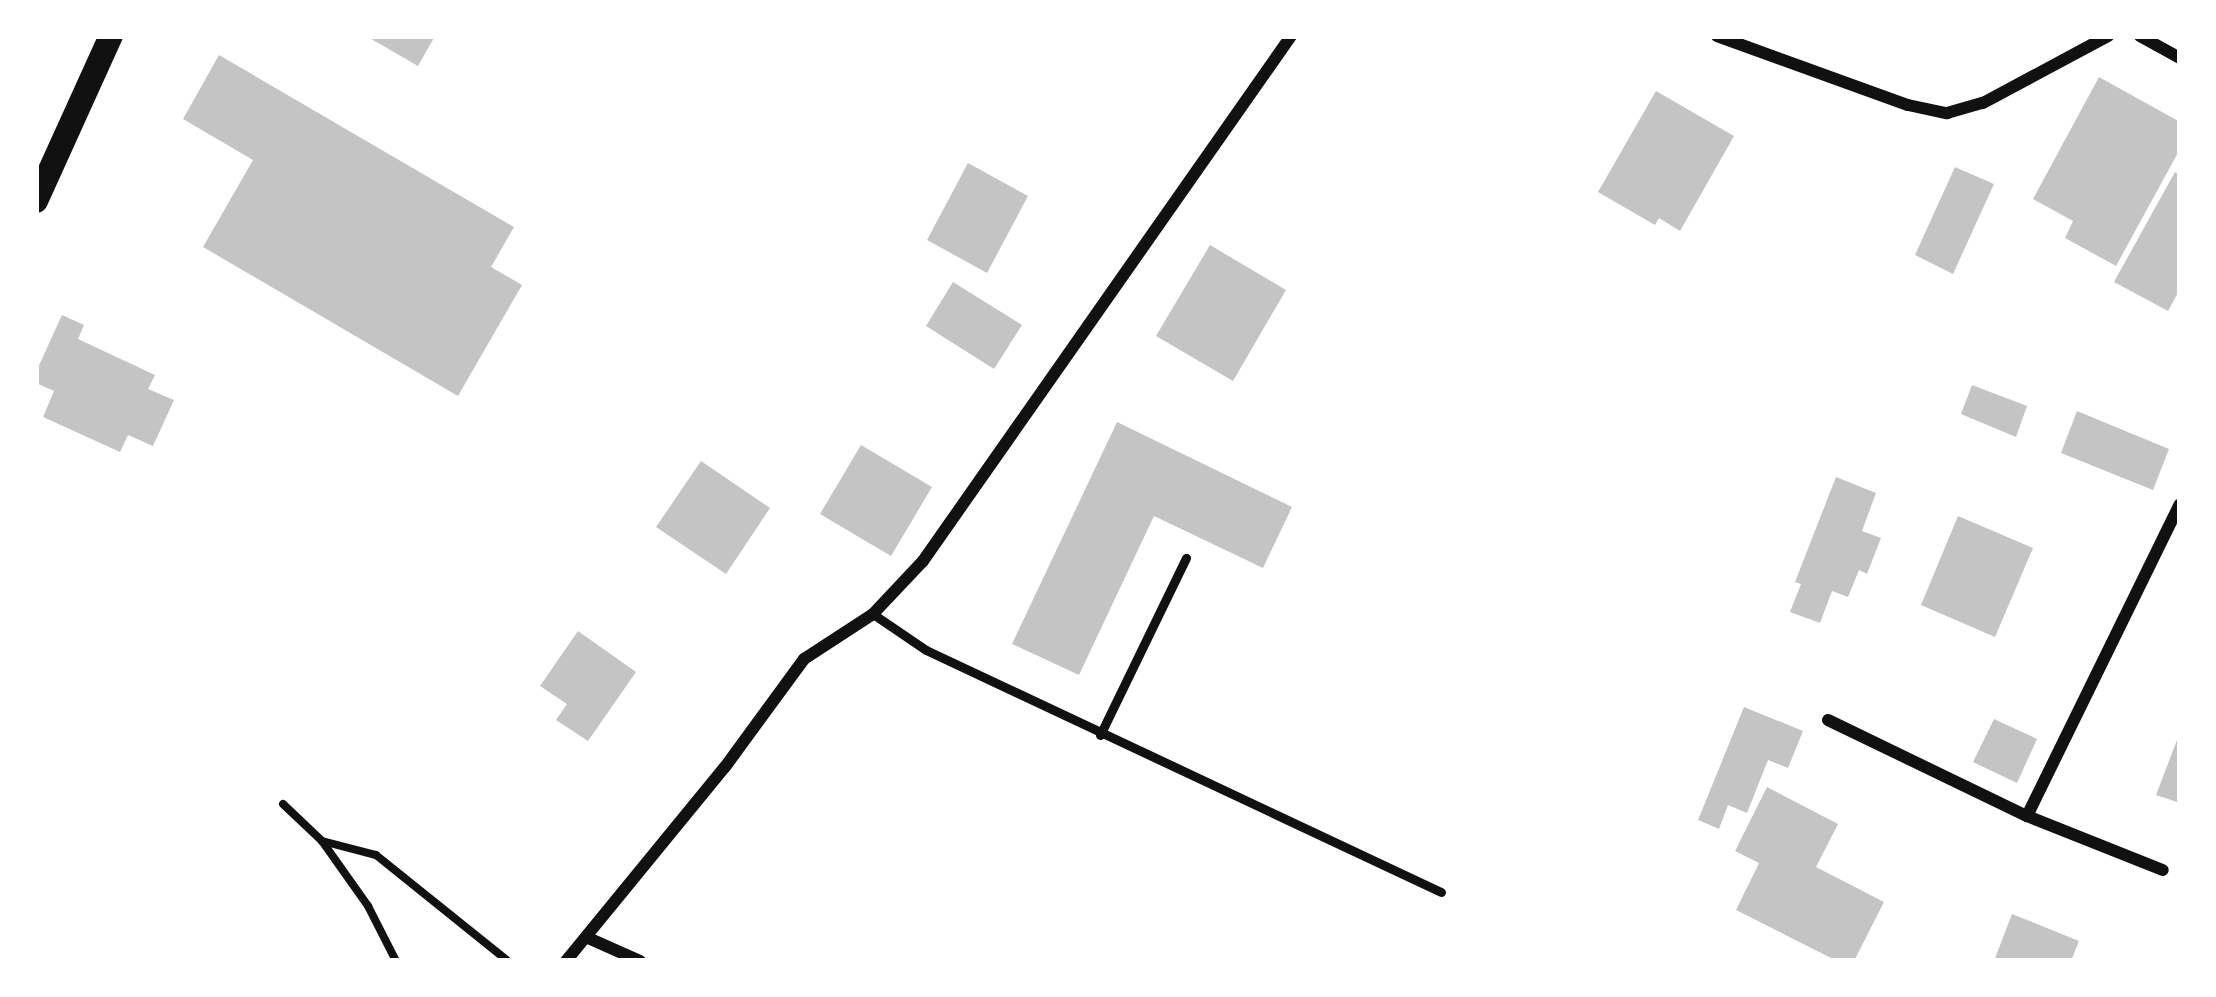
<!DOCTYPE html>
<html>
<head>
<meta charset="utf-8">
<style>
  body { margin:0 }
  #map { position:relative; width:2216px; height:997px; overflow:hidden; background:#fff; font-family:"Open Sans",sans-serif }
  div>[style] { position:absolute }
  [style*='--x'] { left:calc(var(--x)*1px); top:calc(var(--y)*1px); width:calc(var(--w)*1px); rotate:calc(var(--a)*1deg) }
  .building>* { inset:0; background:#c4c4c4 }
  .path>* { height:8px; margin:-4px; padding:0 4px; transform-origin:4px; border-radius:4px; background:#111 }
  .service>* { height:9px; margin:-4.5px; padding:0 4.5px; transform-origin:4.5px; border-radius:4.5px; background:#111 }
  .minor>* { height:12px; margin:-6px; padding:0 6px; transform-origin:6px; border-radius:6px; background:#111 }
  .secondary>* { height:24px; margin:-12px; padding:0 12px; transform-origin:12px; border-radius:12px; background:#111 }
  span { translate:-50% -50%; white-space:nowrap; text-align:center; line-height:1.15; -webkit-text-stroke:10px #fff; paint-order:stroke }
  .frame { position:absolute; inset:0; border:39px solid #fff; pointer-events:none }
</style>
</head>
<body>
<div id="map">
  <div class="building">
    <i style="clip-path:polygon(366px 36px,435px 36px,418px 66px)"></i>
    <i style="clip-path:polygon(219px 55px,514px 227px,491px 267px,522px 285px,458px 396px,203px 247px,253px 160px,183px 119px)"></i>
    <i style="clip-path:polygon(2099px 77px,2180px 122px,2180px 149px,2116px 266px,2065px 238px,2073px 221px,2033px 199px)"></i>
    <i style="clip-path:polygon(1656px 91px,1734px 136px,1680px 231px,1659px 218px,1655px 225px,1598px 192px)"></i>
    <i style="clip-path:polygon(968px 163px,1028px 196px,987px 273px,927px 240px)"></i>
    <i style="clip-path:polygon(1955px 167px,1994px 184px,1953px 274px,1915px 255px)"></i>
    <i style="clip-path:polygon(2175px 172px,2180px 175px,2180px 289px,2168px 311px,2114px 282px)"></i>
    <i style="clip-path:polygon(1210px 245px,1286px 290px,1233px 381px,1156px 336px)"></i>
    <i style="clip-path:polygon(953px 282px,1022px 325px,994px 369px,926px 326px)"></i>
    <i style="clip-path:polygon(62px 315px,84px 325px,78px 339px,155px 375px,148px 389px,174px 400px,153px 446px,128px 435px,120px 452px,43px 417px,54px 391px,36px 383px,36px 372px)"></i>
    <i style="clip-path:polygon(1972px 385px,2027px 406px,2016px 437px,1961px 414px)"></i>
    <i style="clip-path:polygon(2077px 411px,2169px 449px,2153px 490px,2061px 453px)"></i>
    <i style="clip-path:polygon(1117px 422px,1292px 507px,1263px 568px,1154px 516px,1079px 675px,1012px 644px)"></i>
    <i style="clip-path:polygon(861px 445px,932px 487px,891px 556px,820px 514px)"></i>
    <i style="clip-path:polygon(701px 461px,770px 508px,726px 574px,656px 527px)"></i>
    <i style="clip-path:polygon(1836px 477px,1876px 493px,1862px 531px,1881px 538px,1867px 574px,1859px 570px,1848px 597px,1832px 591px,1820px 623px,1790px 612px,1801px 584px,1795px 582px)"></i>
    <i style="clip-path:polygon(1958px 516px,2033px 548px,1995px 637px,1921px 605px)"></i>
    <i style="clip-path:polygon(578px 631px,636px 672px,588px 741px,556px 720px,567px 704px,540px 686px)"></i>
    <i style="clip-path:polygon(1744px 707px,1803px 731px,1788px 768px,1768px 760px,1747px 813px,1728px 805px,1719px 829px,1698px 820px)"></i>
    <i style="clip-path:polygon(1994px 719px,2037px 739px,2017px 783px,1973px 762px)"></i>
    <i style="clip-path:polygon(2180px 732px,2180px 803px,2156px 795px)"></i>
    <i style="clip-path:polygon(1767px 787px,1838px 824px,1816px 867px,1884px 902px,1854px 961px,1837px 961px,1736px 910px,1759px 863px,1735px 851px)"></i>
    <i style="clip-path:polygon(2012px 914px,2079px 941px,2071px 961px,1994px 961px)"></i>
  </div>
  <div class="path">
    <i style="--x:283;--y:804;--w:54;--a:43.5"></i>
    <i style="--x:322;--y:841;--w:80;--a:54.7"></i>
    <i style="--x:368;--y:906;--w:62;--a:63"></i>
    <i style="--x:322;--y:841;--w:56;--a:14.5"></i>
    <i style="--x:376;--y:855;--w:169;--a:38.8"></i>
  </div>
  <div class="service">
    <i style="--x:873;--y:614;--w:64;--a:34.2"></i>
    <i style="--x:926;--y:650;--w:569;--a:25.17"></i>
    <i style="--x:1100;--y:735;--w:197;--a:-64.1"></i>
  </div>
  <div class="minor">
    <i style="--x:1717;--y:36;--w:203;--a:19.9"></i>
    <i style="--x:1908;--y:105;--w:40;--a:12"></i>
    <i style="--x:1947;--y:113;--w:37;--a:-16"></i>
    <i style="--x:1983;--y:103;--w:142;--a:-28.2"></i>
    <i style="--x:2140;--y:36;--w:46;--a:28.8"></i>
    <i style="--x:1828;--y:720;--w:221;--a:25.8"></i>
    <i style="--x:2027;--y:816;--w:146;--a:21.7"></i>
    <i style="--x:2027;--y:816;--w:347;--a:-63.9"></i>
    <i style="--x:586;--y:937;--w:59;--a:24"></i>
    <i style="--x:566;--y:961;--w:251;--a:-50.7"></i>
    <i style="--x:725;--y:767;--w:134;--a:-53.8"></i>
    <i style="--x:804;--y:659;--w:82;--a:-33.1"></i>
    <i style="--x:873;--y:614;--w:73;--a:-46.7"></i>
    <i style="--x:923;--y:561;--w:641;--a:-54.97"></i>
  </div>
  <div class="secondary">
    <i style="--x:36;--y:201;--w:181;--a:-65.6"></i>
  </div>
  <div class="frame"></div>
</div>
</body>
</html>
